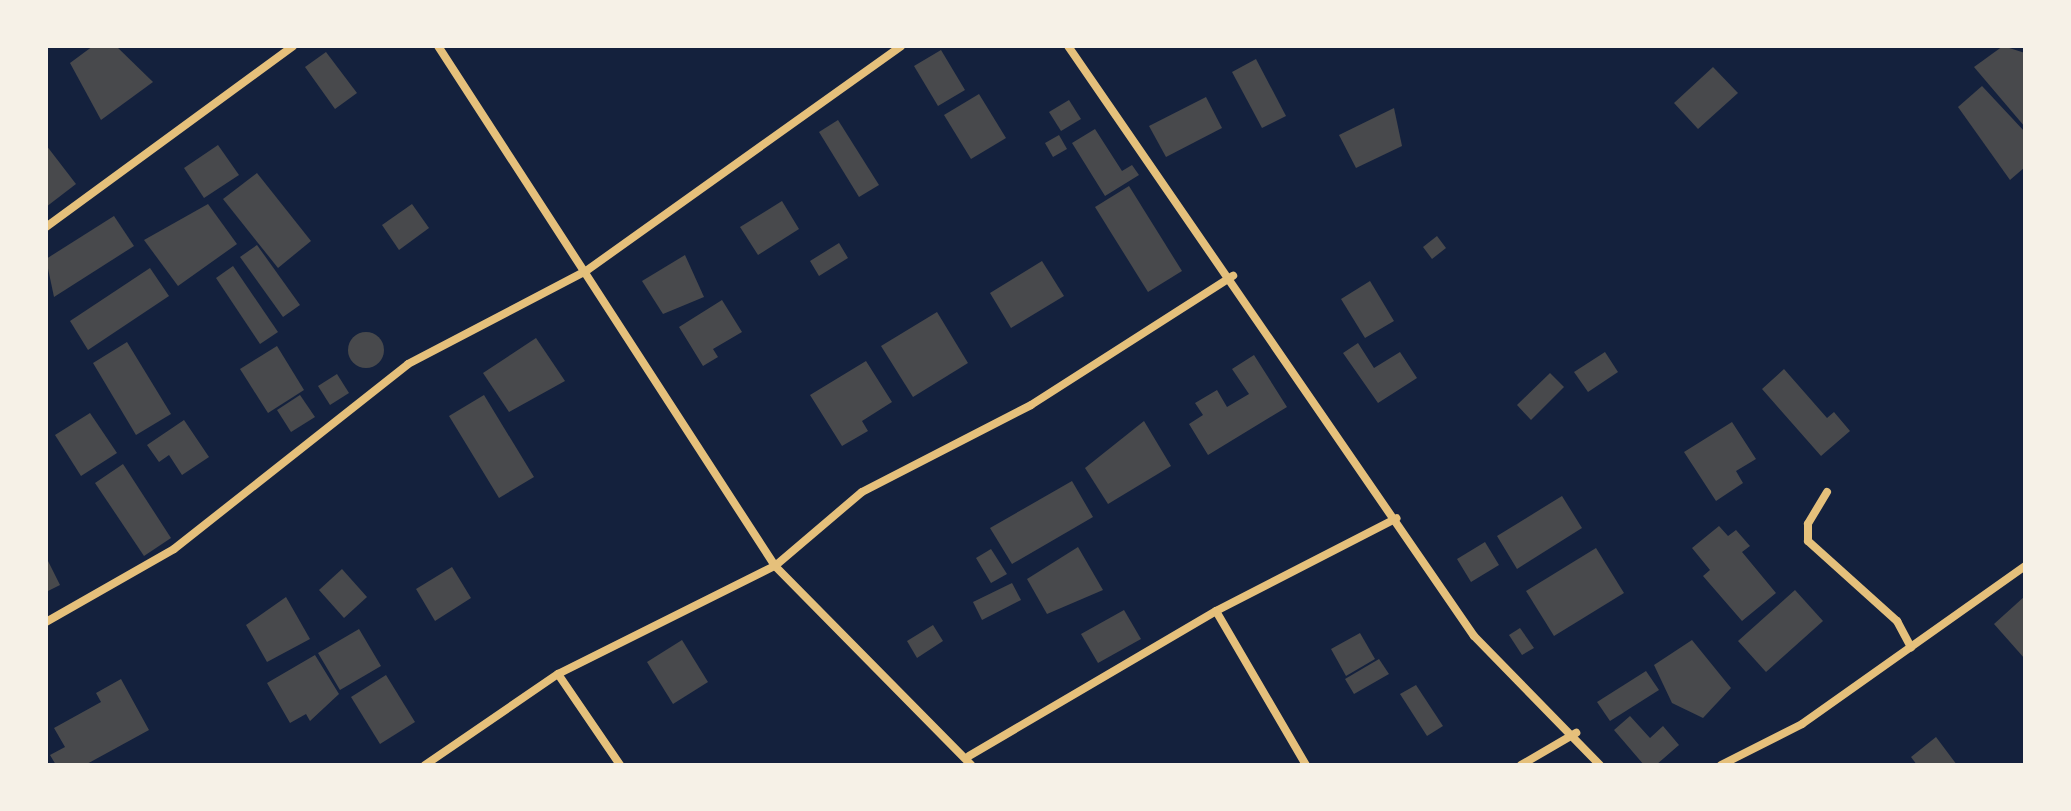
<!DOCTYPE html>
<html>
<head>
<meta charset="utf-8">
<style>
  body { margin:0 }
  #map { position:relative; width:2071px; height:811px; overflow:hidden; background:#14213d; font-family:Lato,sans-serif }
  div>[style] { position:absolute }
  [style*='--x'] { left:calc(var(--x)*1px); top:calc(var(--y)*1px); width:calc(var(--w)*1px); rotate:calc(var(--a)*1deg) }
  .building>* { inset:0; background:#48494c }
  .round { border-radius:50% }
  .minor>* { height:8px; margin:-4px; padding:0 4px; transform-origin:4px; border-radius:4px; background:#e5c07b }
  span { translate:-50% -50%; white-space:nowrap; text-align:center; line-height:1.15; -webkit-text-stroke:6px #f6f1e7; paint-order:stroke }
  .frame { position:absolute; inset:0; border:48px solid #f6f1e7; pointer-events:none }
</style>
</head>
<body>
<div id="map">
  <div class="building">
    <i style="clip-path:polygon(93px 46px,116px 46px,153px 82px,101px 120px,70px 63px)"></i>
    <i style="clip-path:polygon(2003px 46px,2025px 53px,2025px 127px,1974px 67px)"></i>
    <i style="clip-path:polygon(941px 50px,965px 90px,938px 106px,914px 66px)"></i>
    <i style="clip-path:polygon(326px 52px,357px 93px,335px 109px,305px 67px)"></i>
    <i style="clip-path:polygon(1256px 59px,1286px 116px,1262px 128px,1232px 72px)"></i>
    <i style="clip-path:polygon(1713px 67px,1738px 93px,1698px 129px,1674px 103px)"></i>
    <i style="clip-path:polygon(1982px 86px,2025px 132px,2025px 167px,2010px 180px,1958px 107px)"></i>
    <i style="clip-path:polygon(979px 94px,1006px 138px,971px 159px,944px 115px)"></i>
    <i style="clip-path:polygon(1206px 97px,1222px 128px,1166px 157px,1149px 126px)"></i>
    <i style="clip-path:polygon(1069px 100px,1081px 119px,1061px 131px,1049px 112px)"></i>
    <i style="clip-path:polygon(1394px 108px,1402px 146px,1356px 168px,1339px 135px)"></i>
    <i style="clip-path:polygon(838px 120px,879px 185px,859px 197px,819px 132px)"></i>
    <i style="clip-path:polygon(1095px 129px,1122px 171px,1132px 165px,1139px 175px,1105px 196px,1072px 143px)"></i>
    <i style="clip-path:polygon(1059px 135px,1067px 149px,1053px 157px,1045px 143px)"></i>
    <i style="clip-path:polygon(46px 145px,76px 184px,46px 207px)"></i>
    <i style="clip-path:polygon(218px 145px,239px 175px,204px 198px,184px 168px)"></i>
    <i style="clip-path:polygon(257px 173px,311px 241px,278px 268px,223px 199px)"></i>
    <i style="clip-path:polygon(1129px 186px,1182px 271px,1148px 292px,1095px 207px)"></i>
    <i style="clip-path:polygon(782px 201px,799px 229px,758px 255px,740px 227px)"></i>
    <i style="clip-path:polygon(208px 204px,237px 244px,178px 286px,144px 240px)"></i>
    <i style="clip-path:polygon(412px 204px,429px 228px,399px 250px,382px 225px)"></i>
    <i style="clip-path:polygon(114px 216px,134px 246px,54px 297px,46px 259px)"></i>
    <i style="clip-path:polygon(1437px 236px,1446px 248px,1432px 259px,1423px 247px)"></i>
    <i style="clip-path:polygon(839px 243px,848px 258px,819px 276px,810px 261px)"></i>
    <i style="clip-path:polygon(257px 245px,300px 305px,283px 317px,240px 257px)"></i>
    <i style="clip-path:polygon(685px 255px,704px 297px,663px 314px,642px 281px)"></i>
    <i style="clip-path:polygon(1042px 261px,1064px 296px,1011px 328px,990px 293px)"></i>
    <i style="clip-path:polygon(233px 266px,278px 332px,260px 344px,216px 278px)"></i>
    <i style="clip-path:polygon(150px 268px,169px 296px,88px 350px,70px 321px)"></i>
    <i style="clip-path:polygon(1370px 281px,1394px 321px,1365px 338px,1341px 299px)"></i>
    <i style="clip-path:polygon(722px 300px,742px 332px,713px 349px,718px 357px,703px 366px,679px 327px)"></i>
    <i style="clip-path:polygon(937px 312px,968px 363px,913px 397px,881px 346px)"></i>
    <i class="round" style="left:348px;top:332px;width:36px;height:36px"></i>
    <i style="clip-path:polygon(536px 338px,565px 381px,509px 412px,483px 373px)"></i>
    <i style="clip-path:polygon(127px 342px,171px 414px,136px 435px,93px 363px)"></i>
    <i style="clip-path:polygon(1358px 343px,1374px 368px,1400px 352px,1417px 378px,1378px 403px,1343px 353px)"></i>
    <i style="clip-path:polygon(277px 346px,304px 390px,268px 413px,240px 369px)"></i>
    <i style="clip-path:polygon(1605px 352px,1618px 372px,1588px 392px,1574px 372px)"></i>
    <i style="clip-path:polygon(1254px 355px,1287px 407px,1208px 455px,1189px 424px,1203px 415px,1195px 403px,1217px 390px,1227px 407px,1249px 394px,1232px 369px)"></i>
    <i style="clip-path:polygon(866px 361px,892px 402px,862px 421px,868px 431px,842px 446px,810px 395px)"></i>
    <i style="clip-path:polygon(1784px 369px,1827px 418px,1834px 412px,1850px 431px,1821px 456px,1762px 389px)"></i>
    <i style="clip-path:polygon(1550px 373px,1564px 387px,1531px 420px,1517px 405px)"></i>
    <i style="clip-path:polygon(337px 374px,349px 393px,330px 405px,318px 386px)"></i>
    <i style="clip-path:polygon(300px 395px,315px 417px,291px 432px,277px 410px)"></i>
    <i style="clip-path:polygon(484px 395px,534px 477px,499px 498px,449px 416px)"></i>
    <i style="clip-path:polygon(90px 413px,117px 453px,81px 476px,55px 435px)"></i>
    <i style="clip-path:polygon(184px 420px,209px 457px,182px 475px,169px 455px,159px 462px,147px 445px)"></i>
    <i style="clip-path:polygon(1144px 421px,1171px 466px,1108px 504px,1085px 468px)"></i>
    <i style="clip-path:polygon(1732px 422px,1756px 459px,1736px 471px,1743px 483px,1716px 501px,1684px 452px)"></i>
    <i style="clip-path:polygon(123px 464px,171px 538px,144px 556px,95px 483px)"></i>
    <i style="clip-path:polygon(1072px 481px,1093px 517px,1012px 564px,990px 528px)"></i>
    <i style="clip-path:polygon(1562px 496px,1582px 528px,1517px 569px,1497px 536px)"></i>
    <i style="clip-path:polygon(1719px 526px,1728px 536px,1736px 530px,1750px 546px,1742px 552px,1776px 593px,1742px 621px,1703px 576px,1710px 570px,1692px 548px)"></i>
    <i style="clip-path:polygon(1485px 542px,1499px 565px,1471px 582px,1457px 559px)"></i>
    <i style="clip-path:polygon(1078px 547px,1103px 590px,1047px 614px,1027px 579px)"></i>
    <i style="clip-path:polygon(1596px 548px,1624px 593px,1554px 636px,1526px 591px)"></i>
    <i style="clip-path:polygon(991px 549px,1007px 574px,991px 583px,976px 558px)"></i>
    <i style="clip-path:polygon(46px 557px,60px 585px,46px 592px)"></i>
    <i style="clip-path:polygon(452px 567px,471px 598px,435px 621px,416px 589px)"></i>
    <i style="clip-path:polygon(342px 569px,367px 597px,344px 618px,319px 590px)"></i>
    <i style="clip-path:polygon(1012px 583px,1021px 600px,982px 620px,973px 602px)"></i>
    <i style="clip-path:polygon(1795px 590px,1823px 621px,1766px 672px,1738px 641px)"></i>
    <i style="clip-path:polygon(2025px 596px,2025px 659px,1994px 624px)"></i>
    <i style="clip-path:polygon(286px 597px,310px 639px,267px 662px,246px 625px)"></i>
    <i style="clip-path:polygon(1124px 610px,1141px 639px,1098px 663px,1081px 634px)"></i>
    <i style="clip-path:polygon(933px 625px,943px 641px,917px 658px,907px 641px)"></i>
    <i style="clip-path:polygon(1520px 628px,1534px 648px,1522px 655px,1509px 635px)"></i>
    <i style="clip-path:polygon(359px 629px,381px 666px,340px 690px,318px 653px)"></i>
    <i style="clip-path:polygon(1360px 633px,1375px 659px,1346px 676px,1331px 649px)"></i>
    <i style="clip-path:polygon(682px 640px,708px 682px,673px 704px,647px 662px)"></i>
    <i style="clip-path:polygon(1692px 640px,1731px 688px,1703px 718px,1672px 703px,1654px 665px)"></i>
    <i style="clip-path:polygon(315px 655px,339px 694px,310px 721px,306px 714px,290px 723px,267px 683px)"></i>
    <i style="clip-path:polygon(1379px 659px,1389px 674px,1354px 694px,1345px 679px)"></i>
    <i style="clip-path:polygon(1646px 671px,1659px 690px,1610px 721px,1597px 702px)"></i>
    <i style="clip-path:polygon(386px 675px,415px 722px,380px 744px,351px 697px)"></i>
    <i style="clip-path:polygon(121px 679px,149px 730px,85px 765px,56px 765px,50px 755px,65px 747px,54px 728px,101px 702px,96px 693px)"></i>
    <i style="clip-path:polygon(1416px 685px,1443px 726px,1427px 736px,1400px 694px)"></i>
    <i style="clip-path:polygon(1630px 716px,1650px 738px,1663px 726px,1679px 745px,1656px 765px,1644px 765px,1614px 730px)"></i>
    <i style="clip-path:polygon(1936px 737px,1957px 765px,1917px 765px,1911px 757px)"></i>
  </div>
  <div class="minor">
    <i style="--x:438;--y:46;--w:620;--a:57.05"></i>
    <i style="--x:775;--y:566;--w:279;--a:45.4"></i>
    <i style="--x:1068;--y:46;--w:716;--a:55.47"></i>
    <i style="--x:1474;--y:636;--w:180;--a:45.7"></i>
    <i style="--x:46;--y:227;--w:306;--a:-36.2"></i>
    <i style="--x:1827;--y:492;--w:37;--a:121"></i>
    <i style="--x:1808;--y:524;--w:17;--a:90"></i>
    <i style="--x:1808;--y:541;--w:120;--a:42"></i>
    <i style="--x:1897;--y:621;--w:30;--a:62"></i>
    <i style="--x:1216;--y:611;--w:178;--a:59.7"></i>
    <i style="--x:46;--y:622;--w:147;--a:-29.7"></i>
    <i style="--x:174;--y:549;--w:298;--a:-38.3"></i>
    <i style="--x:408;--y:364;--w:201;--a:-27.6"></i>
    <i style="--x:586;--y:271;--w:387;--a:-35.5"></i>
    <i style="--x:558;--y:674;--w:110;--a:55.7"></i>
    <i style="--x:969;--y:756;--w:286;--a:-30.4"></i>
    <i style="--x:1216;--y:611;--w:203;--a:-27.2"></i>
    <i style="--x:425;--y:765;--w:161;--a:-34.4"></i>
    <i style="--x:558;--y:674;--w:242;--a:-26.5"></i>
    <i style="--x:775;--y:566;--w:114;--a:-40.4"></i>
    <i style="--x:862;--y:492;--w:190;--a:-27.2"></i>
    <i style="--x:1031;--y:405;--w:240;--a:-32.6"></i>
    <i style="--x:1521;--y:765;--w:64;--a:-30.2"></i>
    <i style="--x:1721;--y:765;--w:91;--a:-26.8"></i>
    <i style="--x:1802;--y:724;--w:273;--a:-35.3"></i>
  </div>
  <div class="frame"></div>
</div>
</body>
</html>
